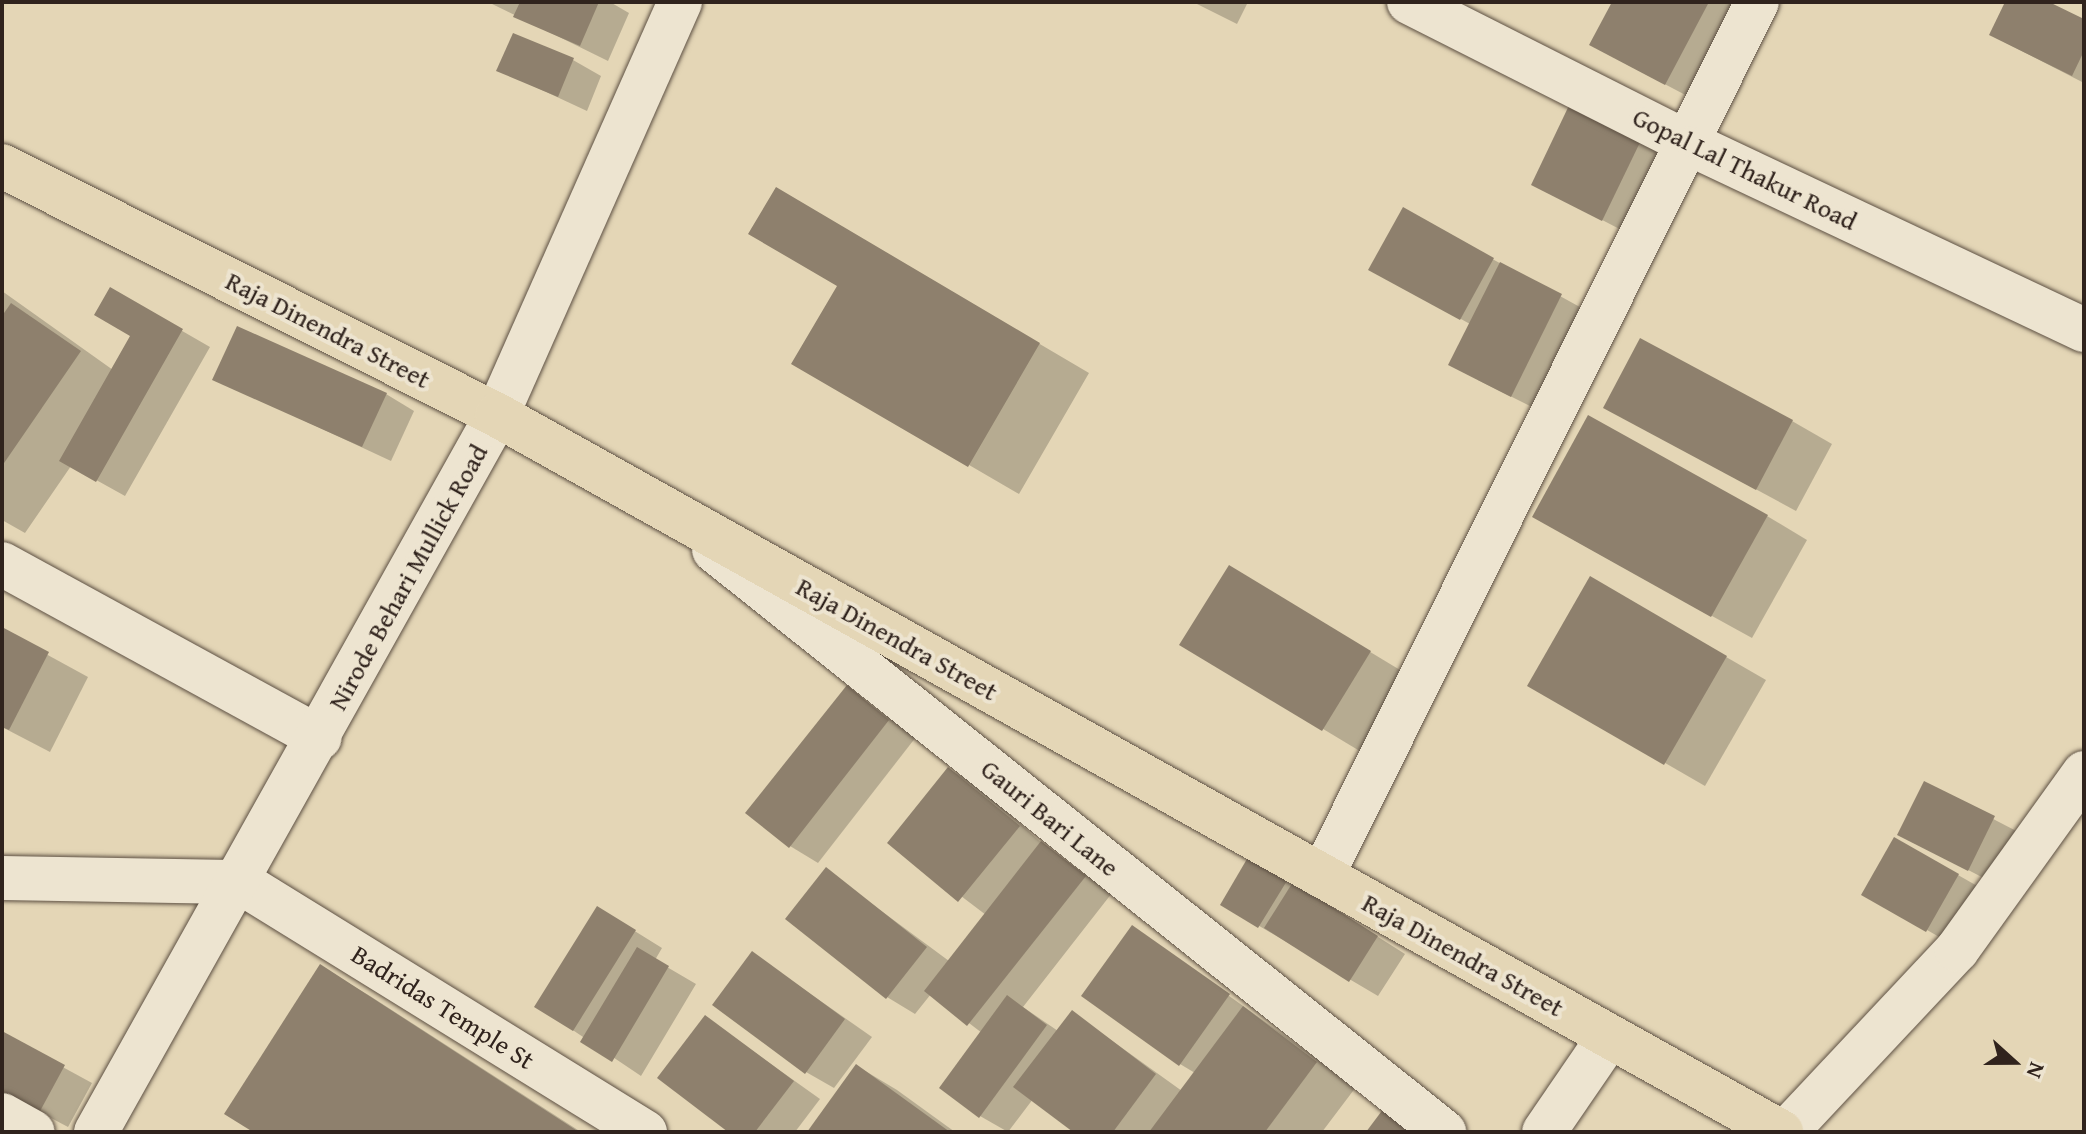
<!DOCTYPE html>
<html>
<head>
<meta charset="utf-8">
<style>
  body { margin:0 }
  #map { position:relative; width:2086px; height:1134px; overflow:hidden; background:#e4d6b6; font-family:"Gentium Book Plus",serif }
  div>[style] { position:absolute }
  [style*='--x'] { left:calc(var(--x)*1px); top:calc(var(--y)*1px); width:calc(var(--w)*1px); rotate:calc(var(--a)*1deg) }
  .shadow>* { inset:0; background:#0003 }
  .building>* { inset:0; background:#8e806d }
  .roads { filter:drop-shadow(0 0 2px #5d5043) drop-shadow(0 0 2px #5d5043) }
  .minor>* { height:44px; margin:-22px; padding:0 22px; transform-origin:22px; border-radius:22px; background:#ede4d0 }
  .major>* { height:44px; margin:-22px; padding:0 22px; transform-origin:22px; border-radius:22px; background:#e4d6b6 }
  span { translate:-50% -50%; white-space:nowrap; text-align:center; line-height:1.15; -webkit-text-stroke:8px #ede4d0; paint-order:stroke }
  .street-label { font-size:26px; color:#30231d }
  .frame { position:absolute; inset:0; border:4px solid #30231d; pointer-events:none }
  .north { position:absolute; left:1974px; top:1022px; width:80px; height:80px; -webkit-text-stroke:6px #ede4d0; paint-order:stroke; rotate:111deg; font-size:22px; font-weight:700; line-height:32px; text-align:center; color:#30231d }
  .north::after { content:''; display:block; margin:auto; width:28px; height:36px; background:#30231d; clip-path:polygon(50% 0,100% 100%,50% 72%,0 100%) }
</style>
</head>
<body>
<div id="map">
  <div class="shadow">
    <i style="clip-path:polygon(488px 2px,610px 2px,629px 13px,608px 61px)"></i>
    <i style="clip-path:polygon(1193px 2px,1248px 2px,1237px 24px)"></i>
    <i style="clip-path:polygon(1614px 2px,1731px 2px,1742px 8px,1693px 99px,1619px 60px)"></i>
    <i style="clip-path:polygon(2007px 2px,2044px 2px,2084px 21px,2084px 83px,1991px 35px)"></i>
    <i style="clip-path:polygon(573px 60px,601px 76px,587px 111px,499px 70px)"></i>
    <i style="clip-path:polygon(1575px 98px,1673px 148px,1631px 235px,1533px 184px)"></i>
    <i style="clip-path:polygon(1403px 210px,1589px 312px,1540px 411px,1478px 380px,1470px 324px,1399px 285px)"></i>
    <i style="clip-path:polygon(826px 218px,1089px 373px,1019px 494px,794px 363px,839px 285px)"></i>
    <i style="clip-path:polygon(111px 290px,210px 347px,125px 496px,71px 466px,25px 533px,2px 520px,2px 291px,113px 370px,133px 336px)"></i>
    <i style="clip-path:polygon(215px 379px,386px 394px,414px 411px,391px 461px)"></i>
    <i style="clip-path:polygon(1792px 421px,1832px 444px,1796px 511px,1646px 430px)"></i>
    <i style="clip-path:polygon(1767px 516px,1807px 540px,1752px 638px,1574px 540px)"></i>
    <i style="clip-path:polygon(1591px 579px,1766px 680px,1705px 786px,1530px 685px)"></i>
    <i style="clip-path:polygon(1269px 591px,1410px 676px,1363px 753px,1182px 644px)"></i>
    <i style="clip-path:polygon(2px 630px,88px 677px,50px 752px,2px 727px)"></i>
    <i style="clip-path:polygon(847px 688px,916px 737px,818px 863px,790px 846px)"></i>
    <i style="clip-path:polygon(949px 769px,977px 785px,1045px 846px,1112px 893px,1023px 1007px,1058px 1031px,1072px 1012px,1182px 1091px,1195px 1073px,1180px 1064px,1133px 927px,1356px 1087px,1322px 1132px,1076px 1132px,1033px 1099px,1008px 1132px,980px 1116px,982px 1033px,931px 994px,915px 1014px,887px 997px,788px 919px,826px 870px,949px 961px,986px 915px,890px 842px)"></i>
    <i style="clip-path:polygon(1924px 783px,2022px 834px,1997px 885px,1899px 834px)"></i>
    <i style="clip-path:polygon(1895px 839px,1986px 891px,1955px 946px,1864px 894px)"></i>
    <i style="clip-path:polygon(1255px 850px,1315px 897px,1405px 954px,1378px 996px,1222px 904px)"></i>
    <i style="clip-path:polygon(625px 925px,662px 948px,655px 960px,696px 984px,641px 1076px,537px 1006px)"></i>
    <i style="clip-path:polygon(752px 953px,872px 1037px,834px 1088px,806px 1072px)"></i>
    <i style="clip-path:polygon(321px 967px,370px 996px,581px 1132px,257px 1132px)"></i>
    <i style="clip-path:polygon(705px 1017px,820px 1099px,795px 1132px,731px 1132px)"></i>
    <i style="clip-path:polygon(2px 1034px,92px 1083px,68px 1127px,2px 1092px)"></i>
    <i style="clip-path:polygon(857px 1066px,897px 1090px,955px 1132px,810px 1132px)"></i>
  </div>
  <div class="building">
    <i style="clip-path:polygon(520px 2px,599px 2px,580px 46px,513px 17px)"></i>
    <i style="clip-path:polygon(1612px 2px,1709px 2px,1665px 85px,1589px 45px)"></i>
    <i style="clip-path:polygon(2005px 2px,2049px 2px,2084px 19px,2084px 51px,2072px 76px,1989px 35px)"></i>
    <i style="clip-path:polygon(513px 33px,574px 58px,558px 97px,496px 71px)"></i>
    <i style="clip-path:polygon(1574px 95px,1646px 130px,1602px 221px,1531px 185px)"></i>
    <i style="clip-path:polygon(776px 187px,1040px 343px,968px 467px,791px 364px,837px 286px,748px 234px)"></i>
    <i style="clip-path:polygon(1403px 207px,1494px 258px,1460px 320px,1368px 270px)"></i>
    <i style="clip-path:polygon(1500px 262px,1562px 294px,1511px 397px,1448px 365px)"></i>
    <i style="clip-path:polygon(110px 287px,183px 329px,96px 482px,59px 461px,130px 336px,94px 315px)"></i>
    <i style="clip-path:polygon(11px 303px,81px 351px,2px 466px,2px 316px)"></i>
    <i style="clip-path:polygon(237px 326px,387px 393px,362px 447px,212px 380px)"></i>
    <i style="clip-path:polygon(1640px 338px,1793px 420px,1756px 490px,1603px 408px)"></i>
    <i style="clip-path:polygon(1588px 415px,1768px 515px,1711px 617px,1532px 517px)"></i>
    <i style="clip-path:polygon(1229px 565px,1371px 651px,1322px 731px,1179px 645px)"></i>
    <i style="clip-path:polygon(1590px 576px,1727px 656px,1664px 765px,1527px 686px)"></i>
    <i style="clip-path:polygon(2px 627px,49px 652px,9px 730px,2px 727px)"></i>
    <i style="clip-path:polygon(847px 685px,889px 720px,789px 848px,745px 813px)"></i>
    <i style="clip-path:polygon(948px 767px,1020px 826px,958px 902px,887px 843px)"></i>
    <i style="clip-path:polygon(1924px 781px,1995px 816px,1968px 871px,1897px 835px)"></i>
    <i style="clip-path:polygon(1894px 837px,1959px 874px,1926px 932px,1861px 895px)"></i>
    <i style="clip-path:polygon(1041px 841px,1086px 876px,967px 1026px,924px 991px)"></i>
    <i style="clip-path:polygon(1254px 847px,1293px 871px,1258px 928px,1220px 905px)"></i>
    <i style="clip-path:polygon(826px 867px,927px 947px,886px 999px,785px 919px)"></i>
    <i style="clip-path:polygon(1293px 882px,1378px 936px,1349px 982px,1264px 928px)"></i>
    <i style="clip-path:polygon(597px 906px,636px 930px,573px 1031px,534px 1007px)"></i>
    <i style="clip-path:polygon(1132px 925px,1230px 994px,1179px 1066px,1081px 996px)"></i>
    <i style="clip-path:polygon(637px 947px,669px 966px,612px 1062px,580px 1042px)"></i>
    <i style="clip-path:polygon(752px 951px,845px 1019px,805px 1074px,712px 1005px)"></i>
    <i style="clip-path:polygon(320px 964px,579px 1132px,253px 1132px,224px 1114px)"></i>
    <i style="clip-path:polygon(1007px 995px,1047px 1025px,979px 1118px,939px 1088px)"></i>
    <i style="clip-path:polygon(1243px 1006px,1317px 1062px,1265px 1132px,1149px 1132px)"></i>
    <i style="clip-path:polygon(1072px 1010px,1156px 1074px,1113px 1132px,1073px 1132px,1013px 1087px)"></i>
    <i style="clip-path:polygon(705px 1015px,794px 1081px,755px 1132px,728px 1132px,657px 1078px)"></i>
    <i style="clip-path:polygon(2px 1031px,65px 1065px,39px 1113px,2px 1093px)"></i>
    <i style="clip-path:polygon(856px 1064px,950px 1132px,807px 1132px)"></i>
    <i style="clip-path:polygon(1387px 1104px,1423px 1132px,1366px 1132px)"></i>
  </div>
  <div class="roads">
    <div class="minor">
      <i style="--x:1409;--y:2;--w:310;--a:26.8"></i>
      <i style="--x:1686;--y:142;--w:440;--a:25.3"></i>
      <i style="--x:714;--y:550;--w:934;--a:38.56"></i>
      <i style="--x:2;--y:564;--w:362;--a:28.7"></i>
      <i style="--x:1322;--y:876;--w:976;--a:-63.54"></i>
      <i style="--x:2;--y:878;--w:238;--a:1"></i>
      <i style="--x:240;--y:882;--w:476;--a:31.7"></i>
      <i style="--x:2;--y:1115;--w:35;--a:29"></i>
      <i style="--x:96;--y:1132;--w:822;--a:-60.78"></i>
      <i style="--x:497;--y:415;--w:452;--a:-66.1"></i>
      <i style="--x:1544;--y:1132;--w:115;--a:-55.6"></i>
      <i style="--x:1786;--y:1132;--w:250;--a:-46.8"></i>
      <i style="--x:1957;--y:950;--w:218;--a:-54.3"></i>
    </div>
    <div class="major">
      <i style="--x:2;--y:166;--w:554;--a:26.7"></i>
      <i style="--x:497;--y:415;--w:1471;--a:29.18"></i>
    </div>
  </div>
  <div class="street-label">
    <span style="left:1745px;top:169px;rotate:26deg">Gopal Lal Thakur Road</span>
    <span style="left:328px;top:330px;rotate:27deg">Raja Dinendra Street</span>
    <span style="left:408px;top:577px;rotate:-61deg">Nirode Behari Mullick Road</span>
    <span style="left:897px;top:639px;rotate:29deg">Raja Dinendra Street</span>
    <span style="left:1050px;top:818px;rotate:39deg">Gauri Bari Lane</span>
    <span style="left:1463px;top:955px;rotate:29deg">Raja Dinendra Street</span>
    <span style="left:443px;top:1007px;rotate:32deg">Badridas Temple St</span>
  </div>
  <div class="frame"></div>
  <div class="north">N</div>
</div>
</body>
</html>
